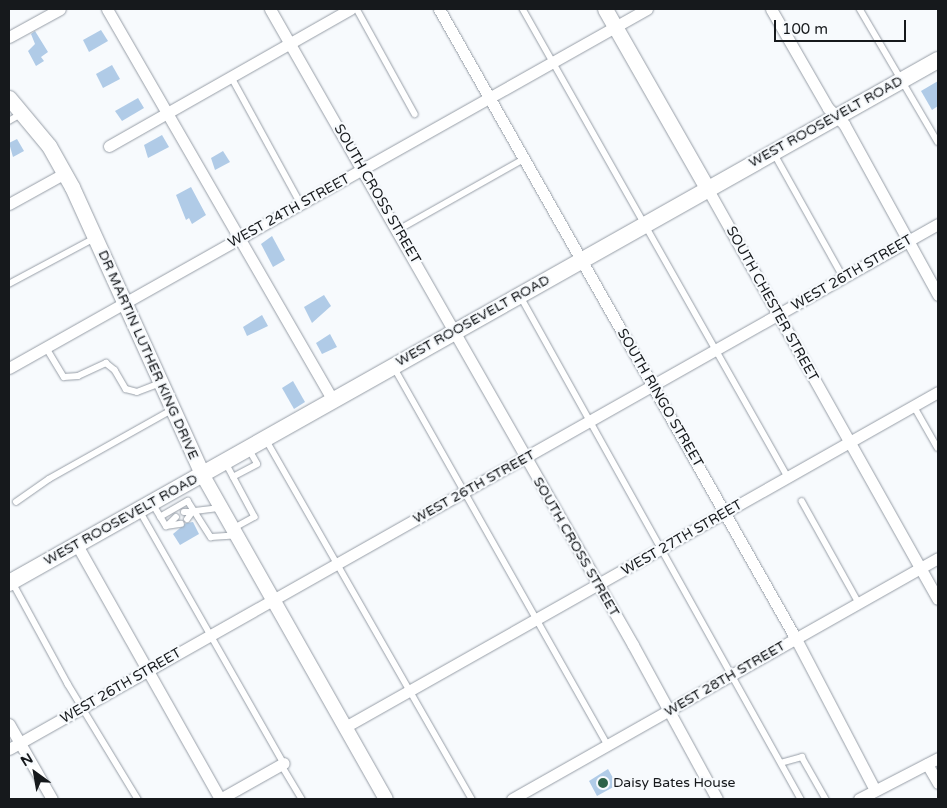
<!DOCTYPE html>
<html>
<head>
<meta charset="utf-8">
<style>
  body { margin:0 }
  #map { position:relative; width:947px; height:808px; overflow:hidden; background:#f7fafd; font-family:"Varela Round",sans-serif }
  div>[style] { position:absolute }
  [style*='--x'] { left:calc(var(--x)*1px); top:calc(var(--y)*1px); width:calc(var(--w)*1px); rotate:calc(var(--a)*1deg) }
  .building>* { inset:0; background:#b0cbe7 }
  .roads { filter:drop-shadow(0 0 1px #979ea7) drop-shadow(0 0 1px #979ea7) }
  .service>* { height:5.5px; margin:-2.75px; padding:0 2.75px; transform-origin:2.75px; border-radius:2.75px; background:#fff }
  .minor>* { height:11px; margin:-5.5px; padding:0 5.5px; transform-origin:5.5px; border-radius:5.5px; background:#fff }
  .tertiary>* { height:14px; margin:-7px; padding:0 7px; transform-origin:7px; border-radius:7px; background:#fff }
  .secondary>* { height:15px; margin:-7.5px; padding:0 7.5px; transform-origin:7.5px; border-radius:7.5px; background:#fff }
  .primary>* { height:16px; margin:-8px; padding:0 8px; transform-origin:8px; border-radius:8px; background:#fff }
  .dots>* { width:14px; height:14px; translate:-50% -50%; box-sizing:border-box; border:2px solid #f7fafd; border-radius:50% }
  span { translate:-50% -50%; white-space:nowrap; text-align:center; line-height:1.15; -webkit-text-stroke:4.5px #f7fafd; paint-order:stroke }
  .street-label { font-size:14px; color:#16191c }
  .poi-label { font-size:14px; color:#16191c }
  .left { translate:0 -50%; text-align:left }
  .frame { position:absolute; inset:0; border:10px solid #16191c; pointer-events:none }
  .north { position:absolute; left:10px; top:748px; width:50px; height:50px; -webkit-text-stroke:4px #f7fafd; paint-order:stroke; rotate:328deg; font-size:14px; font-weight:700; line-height:20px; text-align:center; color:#16191c }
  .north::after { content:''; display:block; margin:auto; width:18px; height:22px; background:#16191c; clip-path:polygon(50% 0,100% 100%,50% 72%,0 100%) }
  .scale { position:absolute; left:774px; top:20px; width:132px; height:22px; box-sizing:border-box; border:2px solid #16191c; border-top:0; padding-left:6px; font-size:15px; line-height:18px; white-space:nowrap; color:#16191c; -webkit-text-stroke:4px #f7fafd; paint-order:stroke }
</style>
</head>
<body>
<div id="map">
  <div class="building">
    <i style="clip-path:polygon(101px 30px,108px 41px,89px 52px,83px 40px)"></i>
    <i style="clip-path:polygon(35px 31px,48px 52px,41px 57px,44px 61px,36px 66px,28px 51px,35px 44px,31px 34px)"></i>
    <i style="clip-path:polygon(112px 65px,120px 79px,103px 88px,96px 74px)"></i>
    <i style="clip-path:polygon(938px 81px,938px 106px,932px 110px,921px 91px)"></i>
    <i style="clip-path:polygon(138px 98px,144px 108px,122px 121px,115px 111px)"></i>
    <i style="clip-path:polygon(162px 135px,169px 147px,148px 158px,144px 145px)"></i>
    <i style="clip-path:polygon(17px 139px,24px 151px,13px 157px,9px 143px)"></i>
    <i style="clip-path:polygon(223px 151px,230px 162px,215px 170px,211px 158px)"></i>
    <i style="clip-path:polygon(191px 187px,206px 215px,192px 224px,189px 218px,186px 220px,176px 195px)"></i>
    <i style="clip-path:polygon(272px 236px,285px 260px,273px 267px,261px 244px)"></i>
    <i style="clip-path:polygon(324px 295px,331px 306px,312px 323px,304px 307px)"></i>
    <i style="clip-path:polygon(262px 315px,268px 326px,247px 336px,243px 327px)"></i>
    <i style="clip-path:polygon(330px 334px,337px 347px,322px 354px,316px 343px)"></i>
    <i style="clip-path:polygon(293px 381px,305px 402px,294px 409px,282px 388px)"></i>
    <i style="clip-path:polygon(193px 522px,199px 534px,180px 545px,173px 534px,186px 523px)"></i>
    <i style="clip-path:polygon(608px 769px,617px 785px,597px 796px,589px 781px)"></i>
  </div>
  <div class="roads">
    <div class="service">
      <i style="--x:357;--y:9;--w:120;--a:61.1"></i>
      <i style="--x:523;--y:9;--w:538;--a:60.48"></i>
      <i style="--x:860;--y:9;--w:154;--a:59.6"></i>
      <i style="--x:231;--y:76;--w:146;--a:61.3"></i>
      <i style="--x:9;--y:121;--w:14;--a:-30"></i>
      <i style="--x:774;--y:153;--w:143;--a:60.8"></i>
      <i style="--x:398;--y:230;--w:145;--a:-29.4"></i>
      <i style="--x:9;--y:284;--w:95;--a:-28.2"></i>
      <i style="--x:521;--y:297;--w:575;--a:60.85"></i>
      <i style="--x:46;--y:347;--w:35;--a:59"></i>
      <i style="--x:64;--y:377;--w:14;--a:-4"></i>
      <i style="--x:78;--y:376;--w:31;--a:-25"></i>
      <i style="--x:106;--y:363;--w:11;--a:38"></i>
      <i style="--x:115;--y:370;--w:22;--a:60"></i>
      <i style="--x:126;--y:389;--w:11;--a:15"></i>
      <i style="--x:137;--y:392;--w:25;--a:-21"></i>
      <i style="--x:394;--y:367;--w:434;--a:60.5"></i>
      <i style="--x:914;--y:406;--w:48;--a:60.3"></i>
      <i style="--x:267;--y:441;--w:413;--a:60.2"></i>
      <i style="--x:226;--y:463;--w:61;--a:61.8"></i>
      <i style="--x:255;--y:517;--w:25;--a:151"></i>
      <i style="--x:233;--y:477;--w:27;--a:-28"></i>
      <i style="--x:257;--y:464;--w:16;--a:-120"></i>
      <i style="--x:802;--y:501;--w:117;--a:60.8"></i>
      <i style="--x:16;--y:502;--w:40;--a:-34.9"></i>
      <i style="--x:49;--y:479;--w:141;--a:-29.3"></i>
      <i style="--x:153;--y:504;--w:26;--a:59"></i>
      <i style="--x:166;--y:526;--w:15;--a:-8"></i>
      <i style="--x:140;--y:511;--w:290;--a:60.3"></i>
      <i style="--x:195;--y:511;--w:25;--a:-7"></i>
      <i style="--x:184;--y:512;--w:9;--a:0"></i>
      <i style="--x:193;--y:512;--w:9;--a:126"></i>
      <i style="--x:160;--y:517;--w:32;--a:-30"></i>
      <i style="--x:188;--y:501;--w:43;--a:57.4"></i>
      <i style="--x:211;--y:537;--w:26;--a:-4"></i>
      <i style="--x:168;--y:525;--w:11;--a:-45"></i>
      <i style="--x:13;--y:583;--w:115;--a:61.4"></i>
      <i style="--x:68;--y:684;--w:135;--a:58.7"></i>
      <i style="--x:781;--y:763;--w:22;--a:-16"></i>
      <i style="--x:802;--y:757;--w:48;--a:60.3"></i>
      <i style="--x:281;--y:764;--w:41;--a:59"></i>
    </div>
    <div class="minor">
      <i style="--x:107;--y:9;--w:452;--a:60"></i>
      <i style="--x:270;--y:9;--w:732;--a:60.28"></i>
      <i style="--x:633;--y:645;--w:175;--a:61.4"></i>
      <i style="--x:439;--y:9;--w:724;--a:60.46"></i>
      <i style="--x:796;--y:639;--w:170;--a:62.4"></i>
      <i style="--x:771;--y:9;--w:114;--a:60.1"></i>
      <i style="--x:828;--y:108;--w:23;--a:45"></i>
      <i style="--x:844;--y:124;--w:195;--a:61.2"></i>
      <i style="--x:9;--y:37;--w:58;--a:-28.8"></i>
      <i style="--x:109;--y:146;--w:277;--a:-29.6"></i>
      <i style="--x:707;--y:188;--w:471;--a:60.7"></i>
      <i style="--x:9;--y:204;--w:64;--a:-29"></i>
      <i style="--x:9;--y:368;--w:732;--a:-29.37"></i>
      <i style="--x:77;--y:545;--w:291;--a:60.6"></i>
      <i style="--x:9;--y:724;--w:86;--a:60.2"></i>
      <i style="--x:345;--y:727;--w:681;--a:-29.46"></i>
      <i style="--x:9;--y:749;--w:1067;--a:-29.47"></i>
      <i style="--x:927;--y:764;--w:22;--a:60"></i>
      <i style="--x:220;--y:799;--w:73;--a:-29.4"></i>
      <i style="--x:512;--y:799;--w:489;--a:-29.5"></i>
      <i style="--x:859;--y:799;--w:89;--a:-27.4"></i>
    </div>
    <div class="tertiary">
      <i style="--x:202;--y:474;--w:373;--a:60.5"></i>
    </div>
    <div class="secondary">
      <i style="--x:605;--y:9;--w:206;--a:60.3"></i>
      <i style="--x:9;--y:98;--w:62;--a:50.2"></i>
      <i style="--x:49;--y:146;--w:47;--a:60.7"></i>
      <i style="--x:72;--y:187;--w:315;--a:65.6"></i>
    </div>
    <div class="primary">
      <i style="--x:9;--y:583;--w:1066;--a:-29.38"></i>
    </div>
  </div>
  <div class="dots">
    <i style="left:603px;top:783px;background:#2d6248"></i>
  </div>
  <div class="street-label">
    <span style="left:826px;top:122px;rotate:-29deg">WEST ROOSEVELT ROAD</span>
    <span style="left:377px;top:194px;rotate:60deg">SOUTH CROSS STREET</span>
    <span style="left:289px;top:211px;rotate:-29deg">WEST 24TH STREET</span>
    <span style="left:852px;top:273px;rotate:-30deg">WEST 26TH STREET</span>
    <span style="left:772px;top:304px;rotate:61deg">SOUTH CHESTER STREET</span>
    <span style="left:473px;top:321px;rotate:-29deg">WEST ROOSEVELT ROAD</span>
    <span style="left:148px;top:355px;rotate:66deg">DR MARTIN LUTHER KING DRIVE</span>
    <span style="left:660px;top:398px;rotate:60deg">SOUTH RINGO STREET</span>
    <span style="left:474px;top:487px;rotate:-29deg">WEST 26TH STREET</span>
    <span style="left:121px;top:520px;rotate:-29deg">WEST ROOSEVELT ROAD</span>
    <span style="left:682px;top:538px;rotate:-30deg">WEST 27TH STREET</span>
    <span style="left:576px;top:547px;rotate:60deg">SOUTH CROSS STREET</span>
    <span style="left:725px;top:679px;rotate:-30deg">WEST 28TH STREET</span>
    <span style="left:121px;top:686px;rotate:-30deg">WEST 26TH STREET</span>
  </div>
  <div class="poi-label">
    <span class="left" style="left:613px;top:783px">Daisy Bates House</span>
  </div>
  <div class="frame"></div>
  <div class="north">N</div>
  <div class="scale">100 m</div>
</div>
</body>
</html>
